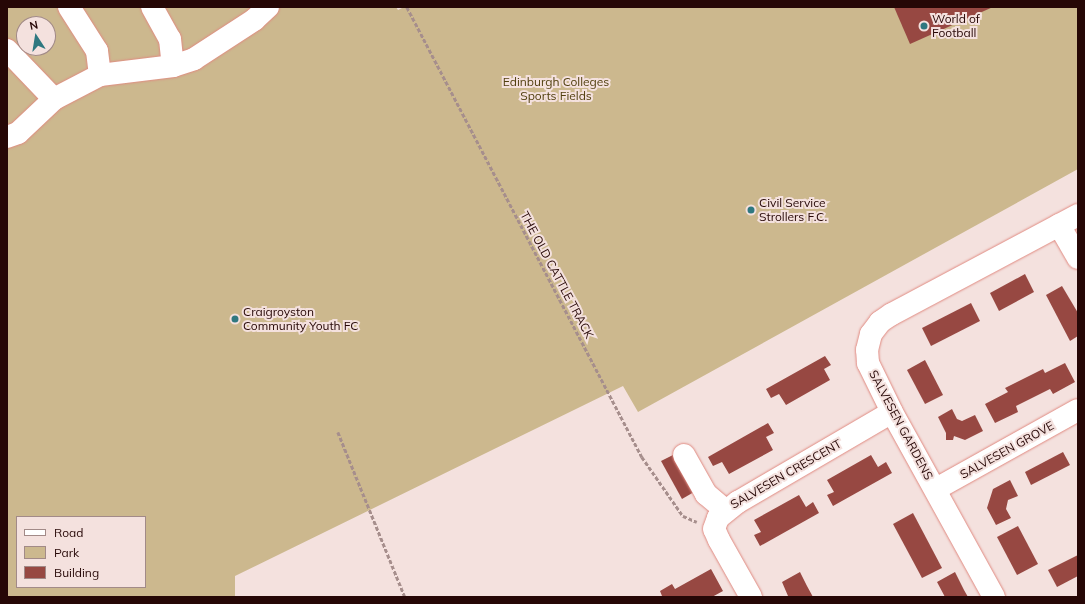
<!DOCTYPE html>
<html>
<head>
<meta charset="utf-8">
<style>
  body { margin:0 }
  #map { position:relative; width:1085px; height:604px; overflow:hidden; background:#f4e1de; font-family:Mulish,sans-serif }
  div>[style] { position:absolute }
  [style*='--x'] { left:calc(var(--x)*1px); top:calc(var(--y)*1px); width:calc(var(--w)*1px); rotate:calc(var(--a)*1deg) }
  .green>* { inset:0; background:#ccb88e }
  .building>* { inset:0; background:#974842 }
  .path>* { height:2.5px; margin-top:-1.25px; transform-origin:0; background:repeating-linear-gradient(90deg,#a68e8c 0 4px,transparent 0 6px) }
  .roads { filter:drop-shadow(0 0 1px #e08a81) drop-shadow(0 0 1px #e08a81) }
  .minor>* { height:22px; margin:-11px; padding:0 11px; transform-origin:11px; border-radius:11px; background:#fff }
  .dots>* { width:11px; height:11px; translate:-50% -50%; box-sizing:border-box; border:2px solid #f4e1de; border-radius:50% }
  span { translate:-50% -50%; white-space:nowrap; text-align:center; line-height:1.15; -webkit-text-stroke:4px #f4e1de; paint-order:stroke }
  .poi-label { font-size:12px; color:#260706 }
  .left { translate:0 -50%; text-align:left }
  .park-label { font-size:12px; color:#524010 }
  .street-label { font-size:12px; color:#260706 }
  .frame { position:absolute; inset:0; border:8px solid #260706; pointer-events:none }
  .legend { position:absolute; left:16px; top:516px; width:130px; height:72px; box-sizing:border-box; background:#f4e1de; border:1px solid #a28a88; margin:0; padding:5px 7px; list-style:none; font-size:12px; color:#260706 }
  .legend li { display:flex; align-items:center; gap:8px; height:20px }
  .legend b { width:20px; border:1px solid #a28a88 }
  .north { position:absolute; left:16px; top:16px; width:40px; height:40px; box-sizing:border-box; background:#f4e1de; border:1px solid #a28a88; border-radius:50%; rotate:348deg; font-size:11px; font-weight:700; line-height:16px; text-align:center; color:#260706 }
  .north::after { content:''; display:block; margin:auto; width:14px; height:18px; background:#2f7880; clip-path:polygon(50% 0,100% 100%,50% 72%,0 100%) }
</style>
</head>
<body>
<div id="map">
  <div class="green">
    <i style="clip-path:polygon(evenodd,7px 7px,396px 7px,398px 10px,404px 7px,1078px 7px,1078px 169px,638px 412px,623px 386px,235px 576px,235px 597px,7px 597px,7px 7px,24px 24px,48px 24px,48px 48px,24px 48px,24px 24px,7px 7px,17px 517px,145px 517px,145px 587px,17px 587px,17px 517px)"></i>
  </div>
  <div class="building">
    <i style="clip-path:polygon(894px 7px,993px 7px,910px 44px)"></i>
    <i style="clip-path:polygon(1025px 274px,1034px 292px,999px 311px,990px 293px)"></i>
    <i style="clip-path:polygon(1062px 286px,1078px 313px,1078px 336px,1070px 341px,1046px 295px)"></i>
    <i style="clip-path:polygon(971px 303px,980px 321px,931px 346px,922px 328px)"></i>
    <i style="clip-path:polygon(825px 356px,831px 365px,824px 369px,830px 380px,786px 405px,779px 394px,771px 398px,766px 389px)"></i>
    <i style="clip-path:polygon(925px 360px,943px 395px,925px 404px,907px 370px)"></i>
    <i style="clip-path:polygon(1065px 363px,1075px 382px,1053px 394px,1050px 389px,1016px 406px,1018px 412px,995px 423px,985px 404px,1008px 392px,1005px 388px,1043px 369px,1045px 373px)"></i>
    <i style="clip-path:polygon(952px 409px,957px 419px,962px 421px,975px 415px,983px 431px,965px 440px,954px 436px,953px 440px,946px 440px,946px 433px,938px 417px)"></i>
    <i style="clip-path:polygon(768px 423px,774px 433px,766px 437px,773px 450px,729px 474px,722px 462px,713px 466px,708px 457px)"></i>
    <i style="clip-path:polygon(1063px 452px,1070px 465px,1031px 485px,1025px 472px)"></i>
    <i style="clip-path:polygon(673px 455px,694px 492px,682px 499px,661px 461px)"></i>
    <i style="clip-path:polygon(871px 455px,878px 467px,886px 462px,892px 473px,833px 506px,827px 495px,834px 492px,827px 480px)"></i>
    <i style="clip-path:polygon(1010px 480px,1018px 496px,1008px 500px,1006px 509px,1011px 518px,996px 525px,987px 508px,993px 489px)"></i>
    <i style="clip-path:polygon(799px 495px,806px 507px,813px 502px,819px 513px,760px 546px,754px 535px,761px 532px,754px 520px)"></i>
    <i style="clip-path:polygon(913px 513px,942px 568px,922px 578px,893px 524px)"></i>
    <i style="clip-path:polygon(1018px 526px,1038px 564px,1017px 575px,997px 537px)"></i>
    <i style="clip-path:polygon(1078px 555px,1078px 576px,1057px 587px,1048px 570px)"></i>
    <i style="clip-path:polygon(711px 569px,723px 591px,712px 597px,660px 597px,662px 596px,660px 591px,672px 584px,675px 589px)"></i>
    <i style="clip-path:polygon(800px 572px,807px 586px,813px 597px,788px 596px,782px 582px)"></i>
    <i style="clip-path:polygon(955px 572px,964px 590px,968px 597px,945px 597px,937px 582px)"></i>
  </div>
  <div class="path">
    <i style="--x:407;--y:7;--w:508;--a:62.43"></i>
    <i style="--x:642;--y:457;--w:72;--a:55.2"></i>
    <i style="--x:683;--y:516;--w:15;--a:23"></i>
    <i style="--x:338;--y:432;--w:178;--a:67.9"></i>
  </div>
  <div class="roads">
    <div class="minor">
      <i style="--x:69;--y:7;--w:52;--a:57.5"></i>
      <i style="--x:97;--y:51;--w:24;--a:83"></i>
      <i style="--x:152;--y:7;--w:37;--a:61"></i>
      <i style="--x:170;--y:39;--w:27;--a:84"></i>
      <i style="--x:7;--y:50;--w:68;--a:46.2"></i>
      <i style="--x:7;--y:137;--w:12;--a:-20"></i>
      <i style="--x:18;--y:133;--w:50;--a:-43.4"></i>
      <i style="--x:54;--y:99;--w:52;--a:-27.6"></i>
      <i style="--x:100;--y:75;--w:74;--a:-7"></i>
      <i style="--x:173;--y:66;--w:22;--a:-18"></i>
      <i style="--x:194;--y:59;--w:72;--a:-33"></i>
      <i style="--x:254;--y:20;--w:19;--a:-43"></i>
      <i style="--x:1059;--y:225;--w:38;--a:60"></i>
      <i style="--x:684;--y:455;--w:45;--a:60.6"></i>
      <i style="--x:706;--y:494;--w:25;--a:40"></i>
      <i style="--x:936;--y:489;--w:162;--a:-29.1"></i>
      <i style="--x:751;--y:597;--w:65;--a:-119.3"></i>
      <i style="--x:719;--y:540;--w:12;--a:-114"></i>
      <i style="--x:714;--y:529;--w:12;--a:-70"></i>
      <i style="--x:718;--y:518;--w:26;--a:-39"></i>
      <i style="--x:738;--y:502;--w:178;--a:-30.3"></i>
      <i style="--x:994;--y:597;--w:211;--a:-118.9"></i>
      <i style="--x:892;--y:412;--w:55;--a:-116.1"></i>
      <i style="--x:868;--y:363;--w:13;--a:-94"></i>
      <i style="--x:867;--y:350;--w:16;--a:-76"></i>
      <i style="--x:871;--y:334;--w:15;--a:-53"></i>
      <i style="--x:880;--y:322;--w:14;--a:-34"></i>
      <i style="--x:892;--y:314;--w:211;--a:-28"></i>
    </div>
  </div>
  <div class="dots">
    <i style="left:924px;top:26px;background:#2f7880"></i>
    <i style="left:751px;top:210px;background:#2f7880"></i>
    <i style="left:235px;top:319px;background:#2f7880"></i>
  </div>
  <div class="poi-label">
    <span class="left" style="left:932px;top:26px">World of<br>Football</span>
    <span class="left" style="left:759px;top:210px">Civil Service<br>Strollers F.C.</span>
    <span class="left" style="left:243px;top:319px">Craigroyston<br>Community Youth FC</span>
  </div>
  <div class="park-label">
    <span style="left:556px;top:89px">Edinburgh Colleges<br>Sports Fields</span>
  </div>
  <div class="street-label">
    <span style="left:557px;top:275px;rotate:62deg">THE OLD CATTLE TRACK</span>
    <span style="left:901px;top:425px;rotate:62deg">SALVESEN GARDENS</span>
    <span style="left:1007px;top:450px;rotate:-29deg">SALVESEN GROVE</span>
    <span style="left:786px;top:474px;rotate:-30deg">SALVESEN CRESCENT</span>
  </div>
  <div class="frame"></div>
  <ul class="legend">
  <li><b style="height:5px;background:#fff"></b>Road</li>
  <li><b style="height:11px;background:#ccb88e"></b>Park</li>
  <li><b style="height:11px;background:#974842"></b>Building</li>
  </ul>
  <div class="north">N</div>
</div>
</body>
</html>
